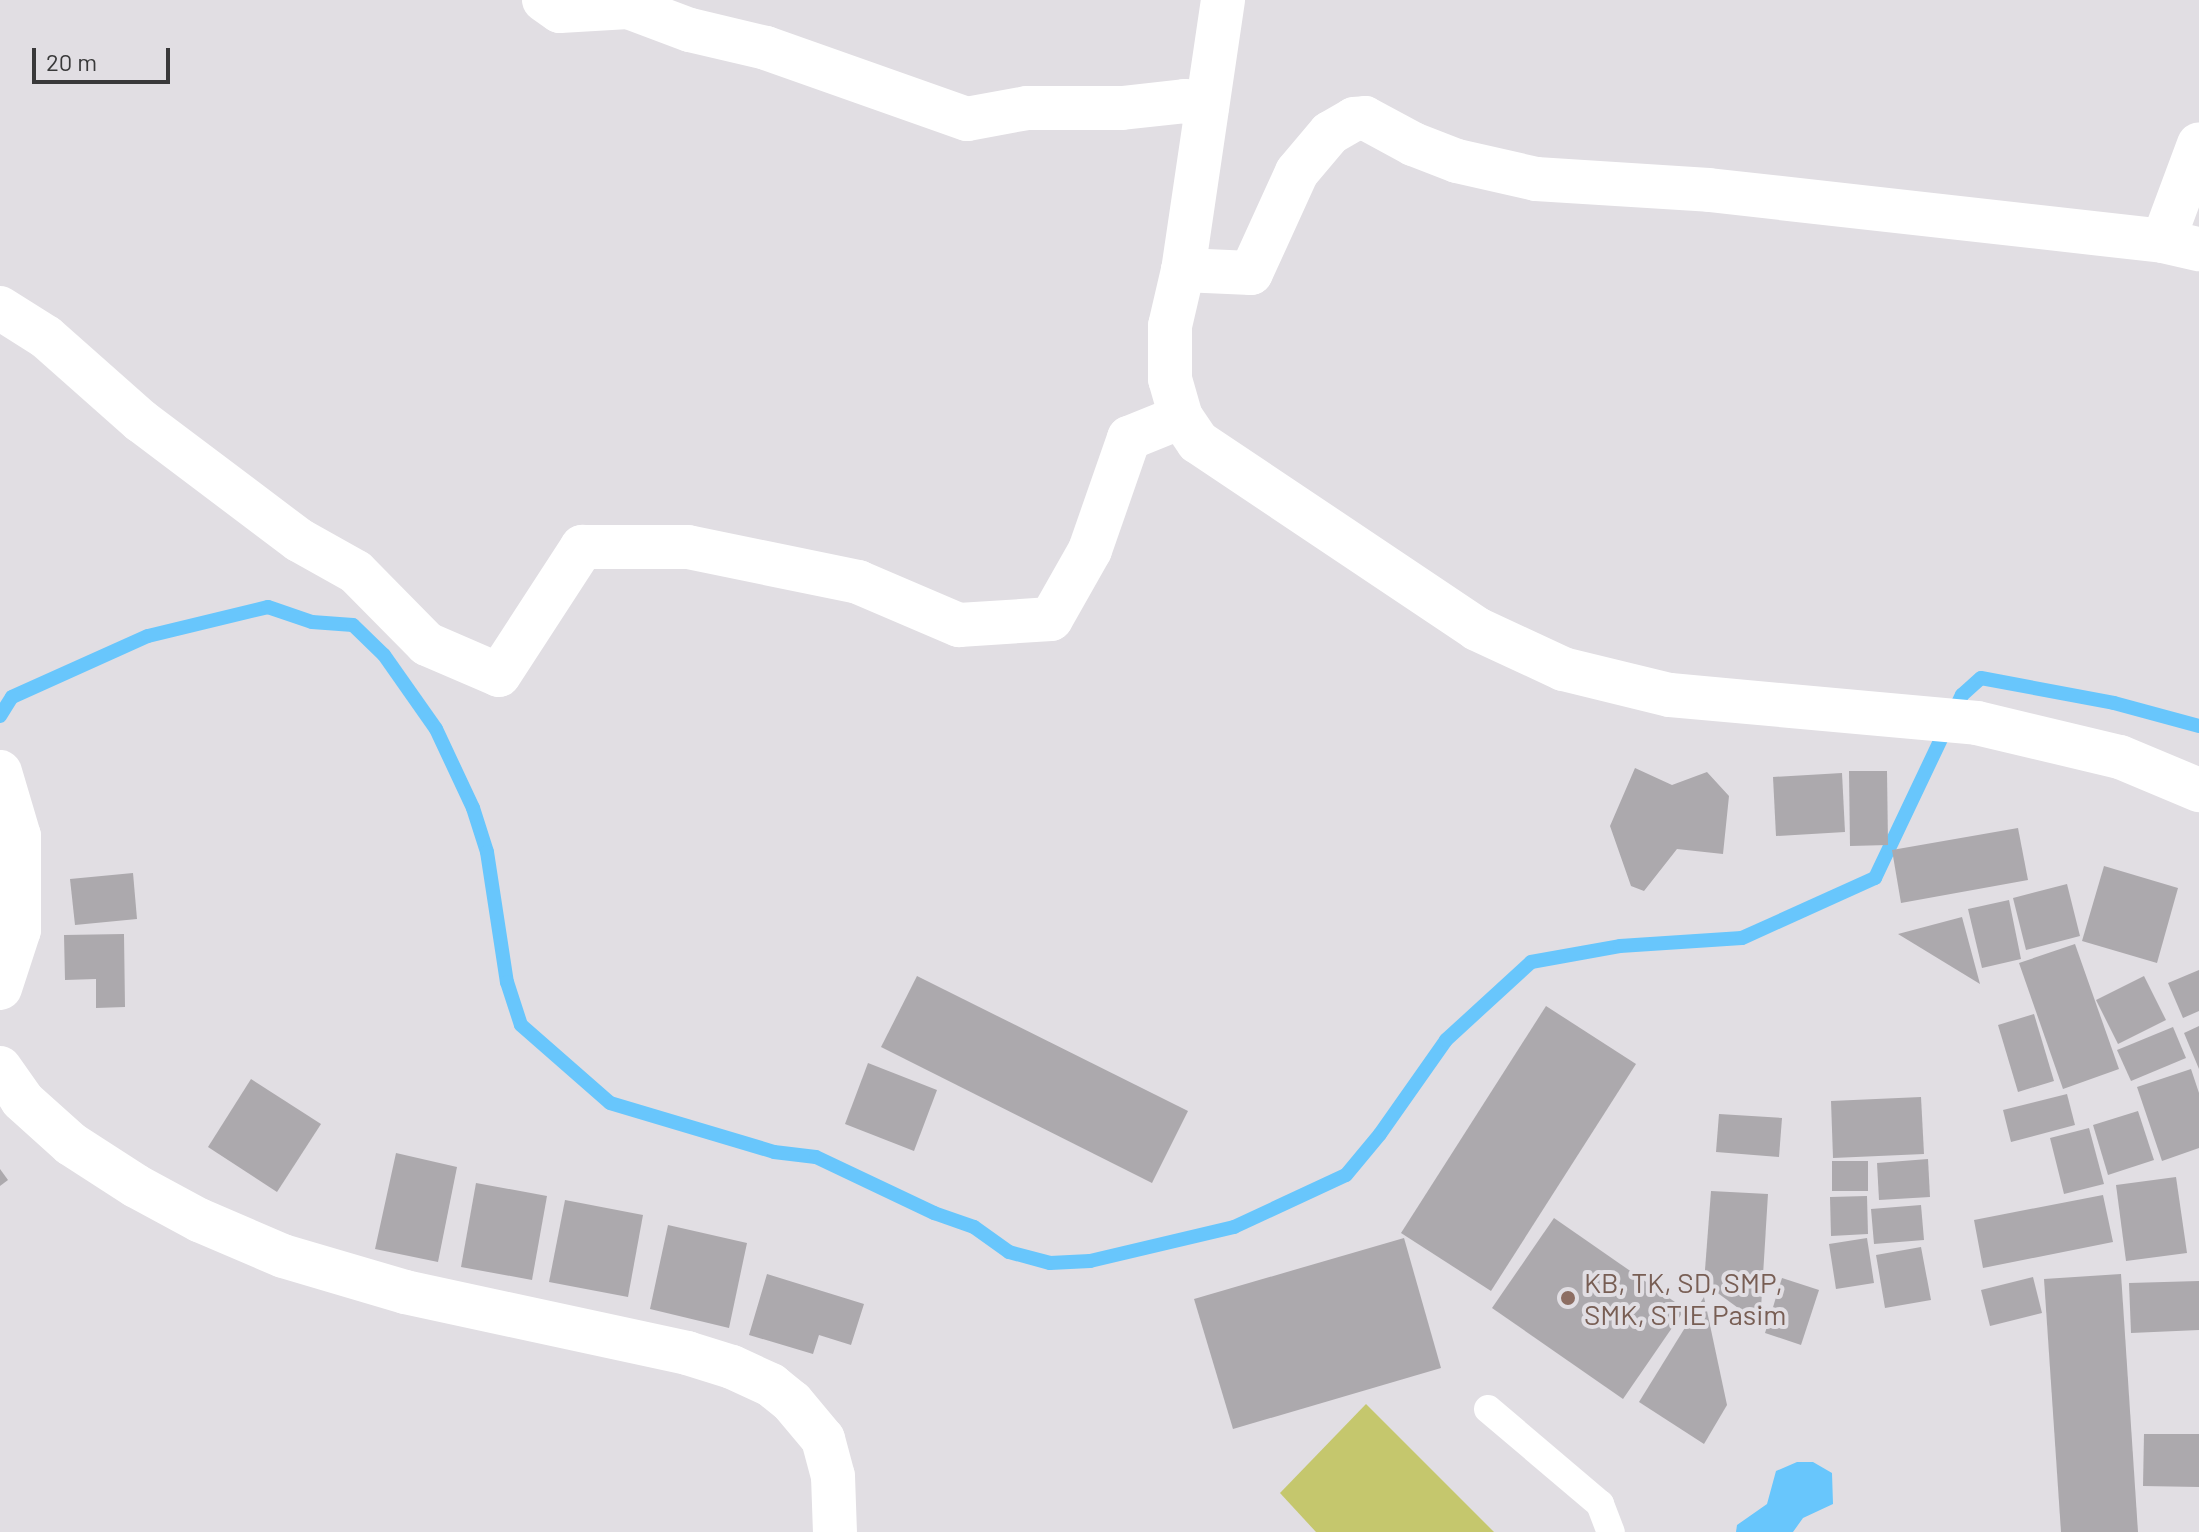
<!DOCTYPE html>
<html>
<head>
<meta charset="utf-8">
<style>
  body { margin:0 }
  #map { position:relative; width:2199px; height:1532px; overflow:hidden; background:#e1dee3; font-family:Barlow,sans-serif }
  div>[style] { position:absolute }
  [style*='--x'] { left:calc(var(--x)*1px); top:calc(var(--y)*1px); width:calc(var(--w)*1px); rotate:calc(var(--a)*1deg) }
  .green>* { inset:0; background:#c5c76d }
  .water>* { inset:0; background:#68c6fc }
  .stream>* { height:14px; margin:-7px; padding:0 7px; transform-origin:7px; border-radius:7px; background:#68c6fc }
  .building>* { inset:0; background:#aca9ad }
  .lane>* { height:28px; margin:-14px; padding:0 14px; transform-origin:14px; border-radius:14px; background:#fff }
  .street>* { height:44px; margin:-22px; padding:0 22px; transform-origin:22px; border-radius:22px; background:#fff }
  .dots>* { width:22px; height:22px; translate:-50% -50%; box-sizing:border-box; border:4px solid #e1dee3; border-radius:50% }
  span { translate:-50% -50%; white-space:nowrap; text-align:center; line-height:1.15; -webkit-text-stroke:8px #e1dee3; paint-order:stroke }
  .education-label { font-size:28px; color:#785e54 }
  .left { translate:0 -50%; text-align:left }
  .scale { position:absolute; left:32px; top:48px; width:138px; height:36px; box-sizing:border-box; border:4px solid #39393a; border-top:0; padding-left:10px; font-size:24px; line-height:28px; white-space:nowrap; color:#39393a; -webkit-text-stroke:6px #e1dee3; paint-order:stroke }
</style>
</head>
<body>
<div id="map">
  <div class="green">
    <i style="clip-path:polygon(1366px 1404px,1494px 1532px,1316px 1532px,1280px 1493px)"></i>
  </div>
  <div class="water">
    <i style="clip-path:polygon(1797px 1462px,1813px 1462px,1832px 1473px,1833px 1504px,1803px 1518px,1793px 1532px,1736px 1532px,1737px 1525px,1767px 1504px,1776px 1471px)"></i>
  </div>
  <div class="stream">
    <i style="--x:0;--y:716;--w:22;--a:-58"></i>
    <i style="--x:12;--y:697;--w:149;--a:-24.2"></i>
    <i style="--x:148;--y:636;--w:123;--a:-13.6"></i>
    <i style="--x:268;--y:607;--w:46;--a:18.8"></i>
    <i style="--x:312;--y:622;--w:41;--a:4.2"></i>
    <i style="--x:353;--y:625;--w:43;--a:44.1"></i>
    <i style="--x:384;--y:655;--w:90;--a:54.9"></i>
    <i style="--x:436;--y:729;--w:87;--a:64.9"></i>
    <i style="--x:473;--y:808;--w:46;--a:72.3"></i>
    <i style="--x:487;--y:852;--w:132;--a:81.3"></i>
    <i style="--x:507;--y:982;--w:45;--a:72"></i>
    <i style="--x:521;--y:1025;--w:118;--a:41.2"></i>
    <i style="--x:610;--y:1103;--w:171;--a:16.6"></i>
    <i style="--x:774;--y:1152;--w:42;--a:6.8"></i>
    <i style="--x:816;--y:1157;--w:131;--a:25.4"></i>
    <i style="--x:934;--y:1213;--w:42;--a:19.3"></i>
    <i style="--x:974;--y:1227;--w:43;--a:35.5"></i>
    <i style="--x:1009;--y:1252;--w:42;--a:15"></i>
    <i style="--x:1050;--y:1263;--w:40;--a:-2.9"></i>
    <i style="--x:1090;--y:1261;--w:148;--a:-13.3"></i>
    <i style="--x:1234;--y:1227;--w:123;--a:-24.9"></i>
    <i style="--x:1346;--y:1175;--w:53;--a:-50.3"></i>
    <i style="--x:1380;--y:1134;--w:115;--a:-54.9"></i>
    <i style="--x:1446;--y:1040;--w:115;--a:-42.5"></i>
    <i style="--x:1531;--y:962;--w:90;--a:-10.2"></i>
    <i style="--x:1620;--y:946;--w:122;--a:-3.8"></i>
    <i style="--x:1742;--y:938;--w:146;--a:-24.3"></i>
    <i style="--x:1875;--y:878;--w:203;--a:-64.6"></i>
    <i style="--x:1962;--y:695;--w:25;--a:-42"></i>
    <i style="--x:1981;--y:678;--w:135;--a:10.6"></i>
    <i style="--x:2114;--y:703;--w:88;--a:15.1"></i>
  </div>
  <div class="building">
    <i style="clip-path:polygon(1635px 768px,1672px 785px,1707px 772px,1729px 796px,1723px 854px,1677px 849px,1644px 891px,1631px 886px,1610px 826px)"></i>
    <i style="clip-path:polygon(1849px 771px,1887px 771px,1888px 845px,1850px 846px)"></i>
    <i style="clip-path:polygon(1842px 773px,1845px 832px,1776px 836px,1773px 777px)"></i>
    <i style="clip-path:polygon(2018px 828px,2028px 880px,1901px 903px,1892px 850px)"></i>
    <i style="clip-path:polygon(2104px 866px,2178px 888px,2157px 963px,2082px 941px)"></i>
    <i style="clip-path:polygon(133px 873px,137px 919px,75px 925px,70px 879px)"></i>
    <i style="clip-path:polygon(2067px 884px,2080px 936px,2026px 950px,2013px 898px)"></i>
    <i style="clip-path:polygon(2009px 900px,2021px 959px,1982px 968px,1968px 909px)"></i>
    <i style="clip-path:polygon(1962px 917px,1980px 984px,1898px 934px)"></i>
    <i style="clip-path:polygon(124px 934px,125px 1007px,96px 1008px,96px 979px,65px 980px,64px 935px)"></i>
    <i style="clip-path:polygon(2075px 944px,2119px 1069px,2063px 1089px,2019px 963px)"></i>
    <i style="clip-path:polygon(2199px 970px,2199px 1011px,2183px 1018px,2168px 983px)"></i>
    <i style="clip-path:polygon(917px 976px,1188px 1111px,1152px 1183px,881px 1047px)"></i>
    <i style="clip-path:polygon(2144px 976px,2166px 1020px,2118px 1044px,2096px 1000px)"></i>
    <i style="clip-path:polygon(1546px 1006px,1636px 1064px,1491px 1291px,1401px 1233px)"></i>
    <i style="clip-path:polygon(2034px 1014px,2054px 1081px,2018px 1092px,1998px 1025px)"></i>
    <i style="clip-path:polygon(2199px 1026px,2199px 1069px,2184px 1033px)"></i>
    <i style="clip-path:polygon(2173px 1027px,2186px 1058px,2131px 1081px,2117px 1050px)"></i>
    <i style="clip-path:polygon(868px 1063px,937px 1090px,914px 1151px,845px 1124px)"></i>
    <i style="clip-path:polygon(2191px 1069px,2199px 1093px,2199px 1148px,2162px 1161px,2137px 1087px)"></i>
    <i style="clip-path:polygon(251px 1079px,321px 1124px,277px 1192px,208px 1147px)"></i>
    <i style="clip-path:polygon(2067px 1094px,2075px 1125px,2011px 1142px,2003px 1110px)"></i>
    <i style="clip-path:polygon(1921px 1097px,1924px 1154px,1833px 1158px,1831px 1101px)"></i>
    <i style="clip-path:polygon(2138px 1111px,2154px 1160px,2108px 1175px,2093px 1125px)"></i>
    <i style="clip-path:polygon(1719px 1114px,1782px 1118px,1779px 1157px,1716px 1152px)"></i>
    <i style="clip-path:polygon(2089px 1128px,2104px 1184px,2064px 1194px,2050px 1138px)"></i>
    <i style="clip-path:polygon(396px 1153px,457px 1167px,438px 1262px,375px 1249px)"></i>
    <i style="clip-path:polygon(1928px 1159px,1930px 1197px,1879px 1200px,1877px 1163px)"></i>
    <i style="clip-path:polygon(1832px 1161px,1868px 1161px,1868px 1191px,1832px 1191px)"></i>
    <i style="clip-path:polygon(0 1169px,8px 1180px,0 1186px)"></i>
    <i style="clip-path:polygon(2176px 1177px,2187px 1253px,2126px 1261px,2116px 1185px)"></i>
    <i style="clip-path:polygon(476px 1183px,547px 1196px,532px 1280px,461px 1267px)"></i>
    <i style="clip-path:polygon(1711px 1191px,1768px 1194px,1760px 1324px,1704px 1283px)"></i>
    <i style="clip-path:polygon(2103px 1195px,2113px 1242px,1983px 1268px,1974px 1220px)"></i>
    <i style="clip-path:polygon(1867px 1196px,1868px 1234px,1831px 1236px,1830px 1197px)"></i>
    <i style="clip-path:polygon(565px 1200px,643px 1215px,628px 1297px,549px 1282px)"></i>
    <i style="clip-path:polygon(1921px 1205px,1924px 1240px,1874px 1244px,1871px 1209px)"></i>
    <i style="clip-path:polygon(1554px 1218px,1685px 1309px,1623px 1399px,1492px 1308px)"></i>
    <i style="clip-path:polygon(668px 1225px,747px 1243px,729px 1328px,650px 1309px)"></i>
    <i style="clip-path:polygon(1404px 1238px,1441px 1368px,1233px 1429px,1194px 1299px)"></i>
    <i style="clip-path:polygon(1867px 1238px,1874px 1283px,1836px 1289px,1829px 1244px)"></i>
    <i style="clip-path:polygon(1921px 1247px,1931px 1300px,1885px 1308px,1876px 1255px)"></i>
    <i style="clip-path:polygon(767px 1274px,864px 1304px,851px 1345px,819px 1335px,813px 1354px,749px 1335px)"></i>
    <i style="clip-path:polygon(2121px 1274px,2138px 1532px,2061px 1532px,2044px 1279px)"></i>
    <i style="clip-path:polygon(2033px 1277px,2042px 1313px,1990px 1326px,1981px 1290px)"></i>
    <i style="clip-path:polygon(1782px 1278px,1819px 1290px,1801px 1345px,1765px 1333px)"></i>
    <i style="clip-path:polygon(2199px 1281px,2199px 1330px,2131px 1333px,2129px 1283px)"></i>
    <i style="clip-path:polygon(1704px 1297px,1727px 1405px,1704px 1444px,1639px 1402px)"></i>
    <i style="clip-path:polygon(2144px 1434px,2199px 1434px,2199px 1487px,2143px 1486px)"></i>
  </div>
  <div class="lane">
    <i style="--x:1488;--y:1409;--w:147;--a:40.3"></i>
    <i style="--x:1600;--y:1504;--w:30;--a:69"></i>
  </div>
  <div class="street">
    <i style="--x:544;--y:0;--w:19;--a:35"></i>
    <i style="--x:560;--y:11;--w:68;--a:-3.4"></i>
    <i style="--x:628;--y:7;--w:66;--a:20.4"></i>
    <i style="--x:690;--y:30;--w:78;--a:13.3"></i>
    <i style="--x:766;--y:48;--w:213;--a:19.5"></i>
    <i style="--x:967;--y:119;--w:61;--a:-10.4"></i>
    <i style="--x:1027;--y:108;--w:95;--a:0"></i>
    <i style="--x:1122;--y:108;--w:63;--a:-6.3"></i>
    <i style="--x:1185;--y:101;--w:23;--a:20"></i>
    <i style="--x:1223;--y:0;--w:273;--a:98.4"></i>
    <i style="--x:1183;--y:270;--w:57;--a:103.1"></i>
    <i style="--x:1170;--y:326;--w:53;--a:90"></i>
    <i style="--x:1170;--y:379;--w:40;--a:74"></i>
    <i style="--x:1181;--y:417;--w:30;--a:56"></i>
    <i style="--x:1198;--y:442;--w:336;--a:33.8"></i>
    <i style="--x:1477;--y:629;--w:95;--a:24.9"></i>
    <i style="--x:1563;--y:669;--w:110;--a:13.7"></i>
    <i style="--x:1670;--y:695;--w:308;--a:5.2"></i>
    <i style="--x:1977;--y:723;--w:147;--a:13.4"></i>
    <i style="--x:2120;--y:757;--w:86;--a:22.7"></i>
    <i style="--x:2163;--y:241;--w:103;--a:-69.6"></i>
    <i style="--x:1183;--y:270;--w:68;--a:2.5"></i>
    <i style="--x:1251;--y:273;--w:111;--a:-65.5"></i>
    <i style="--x:1297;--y:172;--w:51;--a:-49.8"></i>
    <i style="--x:1330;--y:133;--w:28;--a:-30"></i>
    <i style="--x:1354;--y:119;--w:11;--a:-5"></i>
    <i style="--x:1365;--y:118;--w:55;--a:28.4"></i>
    <i style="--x:1413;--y:144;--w:47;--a:21.1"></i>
    <i style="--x:1457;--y:161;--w:81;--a:12.8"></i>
    <i style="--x:1536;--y:179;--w:173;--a:3.6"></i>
    <i style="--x:1709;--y:190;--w:457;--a:6.4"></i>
    <i style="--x:2163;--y:241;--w:37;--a:13"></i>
    <i style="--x:0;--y:308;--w:54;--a:32.2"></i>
    <i style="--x:46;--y:337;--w:127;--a:41.5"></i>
    <i style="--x:141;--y:421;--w:198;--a:37"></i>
    <i style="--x:299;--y:540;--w:65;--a:29.3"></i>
    <i style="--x:356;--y:572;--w:101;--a:45.4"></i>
    <i style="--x:427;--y:644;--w:78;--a:23.3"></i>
    <i style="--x:499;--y:675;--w:153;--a:-57"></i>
    <i style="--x:582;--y:547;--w:106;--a:0"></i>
    <i style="--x:688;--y:547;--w:174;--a:11.6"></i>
    <i style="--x:858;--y:582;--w:110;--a:23.1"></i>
    <i style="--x:959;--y:625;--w:92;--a:-3.7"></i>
    <i style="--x:1051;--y:619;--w:79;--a:-60.5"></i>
    <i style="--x:1090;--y:550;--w:119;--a:-70.8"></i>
    <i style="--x:1129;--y:438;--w:56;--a:-22"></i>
    <i style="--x:0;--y:772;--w:67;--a:73.5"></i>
    <i style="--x:19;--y:836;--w:94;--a:90"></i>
    <i style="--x:19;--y:930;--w:61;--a:108.1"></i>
    <i style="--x:0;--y:1068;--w:39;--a:55"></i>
    <i style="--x:22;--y:1100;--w:66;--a:41.9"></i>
    <i style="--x:71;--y:1144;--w:77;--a:32.9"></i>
    <i style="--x:136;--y:1186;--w:72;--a:28.4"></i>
    <i style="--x:199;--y:1220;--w:91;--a:23.2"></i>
    <i style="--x:283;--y:1256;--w:127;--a:16.4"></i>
    <i style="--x:405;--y:1292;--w:289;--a:12.2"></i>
    <i style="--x:687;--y:1353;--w:47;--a:17.3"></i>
    <i style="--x:732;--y:1367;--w:43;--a:24.8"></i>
    <i style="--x:771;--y:1385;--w:27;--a:39"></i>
    <i style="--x:792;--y:1402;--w:48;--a:50"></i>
    <i style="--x:823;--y:1439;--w:38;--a:75"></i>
    <i style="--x:833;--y:1476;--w:56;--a:88"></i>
  </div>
  <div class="dots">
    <i style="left:1568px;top:1298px;background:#8d6e63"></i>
  </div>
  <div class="education-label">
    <span class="left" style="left:1584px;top:1298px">KB, TK, SD, SMP,<br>SMK, STIE Pasim</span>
  </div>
  <div class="scale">20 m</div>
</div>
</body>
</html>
